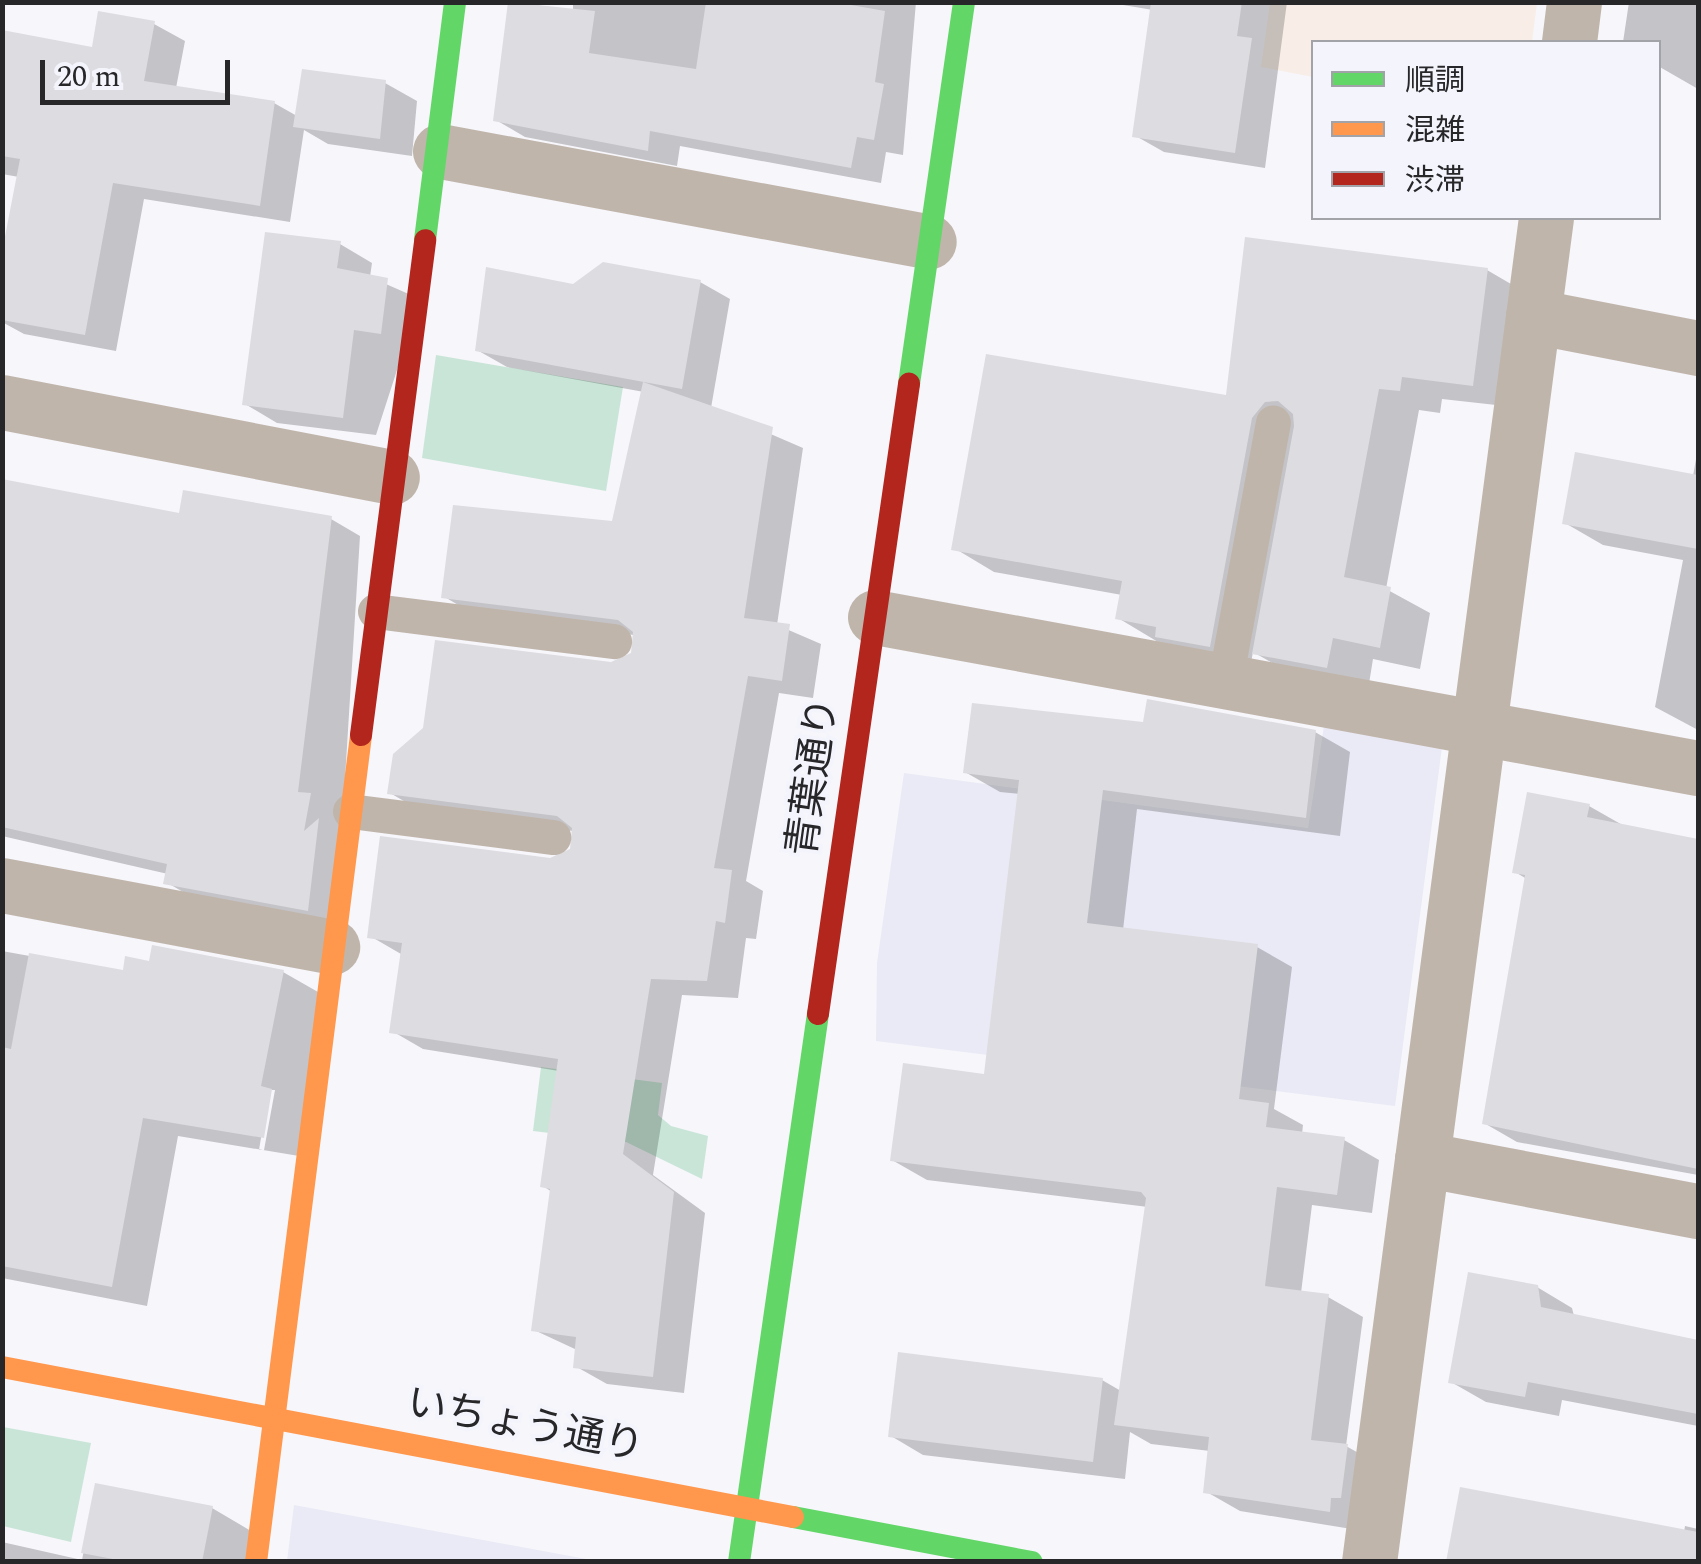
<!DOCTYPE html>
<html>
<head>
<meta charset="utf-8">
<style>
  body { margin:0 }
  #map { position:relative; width:1701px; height:1564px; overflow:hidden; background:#f6f6fb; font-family:Spectral,"Noto Sans JP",serif }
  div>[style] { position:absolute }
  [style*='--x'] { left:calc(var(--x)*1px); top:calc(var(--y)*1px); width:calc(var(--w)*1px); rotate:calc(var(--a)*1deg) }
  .built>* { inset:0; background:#eaeaf6 }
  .industrial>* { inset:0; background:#f8eee7 }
  .green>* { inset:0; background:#c9e5d7 }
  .shadow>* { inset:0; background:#0003 }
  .building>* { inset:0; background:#dddce0 }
  .lane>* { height:35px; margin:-17.5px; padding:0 17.5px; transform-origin:17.5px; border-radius:17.5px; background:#c0b5ab }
  .street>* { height:55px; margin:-27.5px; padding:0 27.5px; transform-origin:27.5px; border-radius:27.5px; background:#c0b5ab }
  .fast>* { height:22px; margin:-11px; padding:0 11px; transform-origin:11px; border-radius:11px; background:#63d668 }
  .slow>* { height:22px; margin:-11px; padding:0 11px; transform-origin:11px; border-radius:11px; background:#ff974d }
  .jam>* { height:22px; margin:-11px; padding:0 11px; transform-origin:11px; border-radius:11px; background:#b3261e }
  span { translate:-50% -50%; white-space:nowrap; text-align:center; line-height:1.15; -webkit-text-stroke:8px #f4f4fd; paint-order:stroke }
  .street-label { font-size:40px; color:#27272a }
  .frame { position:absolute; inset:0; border:5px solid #27272a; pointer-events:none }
  .legend { position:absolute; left:1311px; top:40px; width:350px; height:180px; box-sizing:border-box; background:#f4f4fd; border:2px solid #a2a2a9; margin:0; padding:12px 18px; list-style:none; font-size:30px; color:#27272a }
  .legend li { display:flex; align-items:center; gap:20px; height:50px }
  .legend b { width:50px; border:2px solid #a2a2a9 }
  .scale { position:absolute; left:40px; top:60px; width:190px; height:45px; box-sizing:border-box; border:5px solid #27272a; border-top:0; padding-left:12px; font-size:30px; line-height:35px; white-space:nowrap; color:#27272a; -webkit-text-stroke:8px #f4f4fd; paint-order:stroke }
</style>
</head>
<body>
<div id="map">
  <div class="built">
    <i style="clip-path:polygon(1324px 726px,1442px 747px,1395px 1106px,876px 1041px,877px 963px,904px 773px,1308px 828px)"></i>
    <i style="clip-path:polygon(294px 1505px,597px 1561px,287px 1561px)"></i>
  </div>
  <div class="industrial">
    <i style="clip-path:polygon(1270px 3px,1270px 2px,1537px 3px,1532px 42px,1314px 42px,1313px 77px,1261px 67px)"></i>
  </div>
  <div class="green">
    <i style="clip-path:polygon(436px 355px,623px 387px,606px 491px,422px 458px)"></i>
    <i style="clip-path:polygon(541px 1067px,662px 1083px,658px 1115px,671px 1126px,708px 1136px,702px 1179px,626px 1142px,533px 1131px)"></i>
    <i style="clip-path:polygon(3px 1427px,91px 1443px,71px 1542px,3px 1526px)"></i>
  </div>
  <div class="shadow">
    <i style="clip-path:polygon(511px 2px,573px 10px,573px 2px,916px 2px,903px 155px,886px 152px,881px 183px,680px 146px,677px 166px,525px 137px,496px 120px)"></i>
    <i style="clip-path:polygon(1105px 2px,1287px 2px,1265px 168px,1164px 152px,1134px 135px,1153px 10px)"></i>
    <i style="clip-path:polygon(1629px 2px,1698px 2px,1698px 89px,1658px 66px,1658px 42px,1623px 42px)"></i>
    <i style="clip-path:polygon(154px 24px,185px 41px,176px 88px,274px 103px,297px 116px,385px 83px,417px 101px,412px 156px,328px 144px,304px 130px,290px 222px,144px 199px,116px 351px,24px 334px,2px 322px,2px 266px,19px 177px,2px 174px,2px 33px,94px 50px)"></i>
    <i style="clip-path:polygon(340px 244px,372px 263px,370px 277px,420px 299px,376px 435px,277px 423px,245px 404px)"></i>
    <i style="clip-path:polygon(1487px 270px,1528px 294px,1514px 407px,1442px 399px,1440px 413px,1419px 410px,1386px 589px,1430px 613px,1420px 669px,1373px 659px,1368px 690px,1295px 676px,1253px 652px,1250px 668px,1158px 642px,1118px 618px,1122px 595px,994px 572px,954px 548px,1228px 398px)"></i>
    <i style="clip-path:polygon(700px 282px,730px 299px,711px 408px,803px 448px,777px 625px,821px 644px,813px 698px,779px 693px,746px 881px,763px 891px,756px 939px,746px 938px,738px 998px,682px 995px,653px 1175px,705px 1213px,684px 1393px,607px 1384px,575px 1366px,577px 1350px,534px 1330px,552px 1192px,543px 1186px,559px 1071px,423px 1049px,392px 1031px,401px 954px,370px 936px,571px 852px,573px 831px,421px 811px,390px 793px,632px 656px,634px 635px,475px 615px,443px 596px,614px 524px,644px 392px,507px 367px,477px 350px,573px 287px)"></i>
    <i style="clip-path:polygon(1698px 448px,1698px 730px,1655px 707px,1683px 560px,1603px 545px,1565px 523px,1693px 476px)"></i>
    <i style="clip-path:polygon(181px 516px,331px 519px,360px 536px,336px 925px,195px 899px,166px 882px,168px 874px,2px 836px,2px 594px)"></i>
    <i style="clip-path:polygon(1146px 725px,1315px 732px,1350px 752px,1340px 836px,1137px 809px,1123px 930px,1257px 947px,1292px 967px,1274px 1109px,1303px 1125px,1302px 1134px,1344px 1140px,1379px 1160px,1372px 1213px,1312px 1205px,1301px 1293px,1328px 1297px,1363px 1317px,1346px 1446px,1382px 1466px,1364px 1531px,1240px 1511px,1205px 1491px,1210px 1451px,1151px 1444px,1130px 1432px,1125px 1479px,923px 1455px,891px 1436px,1102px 1380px,1121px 1391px,1148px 1207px,927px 1180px,892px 1160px,986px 1077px,1020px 794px,1000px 792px,965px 772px)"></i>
    <i style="clip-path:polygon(1589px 806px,1698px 868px,1698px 1175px,1517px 1142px,1484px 1123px,1527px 879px,1515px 872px)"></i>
    <i style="clip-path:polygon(evenodd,2px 951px,124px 973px,151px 963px,283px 972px,318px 992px,299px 1156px,178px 1136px,147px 1306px,2px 1278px,2px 951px,269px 1090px,275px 1090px,264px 1150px,259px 1150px,269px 1090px)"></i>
    <i style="clip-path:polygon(1537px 1287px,1572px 1308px,1574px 1316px,1696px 1342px,1698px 1328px,1698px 1426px,1562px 1400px,1559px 1416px,1486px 1402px,1451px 1382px)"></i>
    <i style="clip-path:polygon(96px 1486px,212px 1508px,263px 1538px,259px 1562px,2px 1562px,2px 1542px,82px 1560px)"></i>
    <i style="clip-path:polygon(1685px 1526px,1698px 1529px,1698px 1562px,1449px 1562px,1684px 1532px)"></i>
  </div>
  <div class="building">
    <i style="clip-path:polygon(508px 2px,595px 11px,589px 53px,696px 69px,706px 2px,834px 2px,885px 11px,875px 82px,884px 84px,874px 140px,857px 137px,851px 168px,650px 131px,648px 151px,493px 121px)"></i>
    <i style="clip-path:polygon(1151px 2px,1242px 2px,1237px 36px,1252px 38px,1235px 153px,1132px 137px)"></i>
    <i style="clip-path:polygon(98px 11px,155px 21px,144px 81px,275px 101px,260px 206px,113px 183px,85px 335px,2px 320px,2px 252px,20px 159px,2px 156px,2px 30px,92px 47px)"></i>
    <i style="clip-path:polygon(302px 69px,386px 80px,380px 139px,293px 127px)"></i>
    <i style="clip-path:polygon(265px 232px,341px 241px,337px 268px,388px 278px,381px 334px,354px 330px,343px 418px,242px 405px)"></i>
    <i style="clip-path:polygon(1245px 237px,1488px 268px,1473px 386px,1402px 377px,1400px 391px,1379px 389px,1344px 577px,1391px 587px,1380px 648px,1333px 638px,1327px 668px,1252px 654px,1294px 426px,1293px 414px,1278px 401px,1265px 402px,1252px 418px,1210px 647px,1155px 637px,1156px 627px,1115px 619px,1122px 581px,951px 550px,986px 354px,1226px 395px)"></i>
    <i style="clip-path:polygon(603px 262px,701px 280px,682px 389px,475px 351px,486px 267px,573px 284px)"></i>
    <i style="clip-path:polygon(643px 382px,773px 427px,744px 618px,790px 624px,782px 681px,748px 676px,714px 868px,732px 870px,725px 923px,716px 921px,707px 981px,651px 979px,623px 1154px,674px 1192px,653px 1377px,573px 1368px,576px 1337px,531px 1331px,550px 1189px,540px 1187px,558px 1059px,389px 1033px,402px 943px,367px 938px,380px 836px,550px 858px,570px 849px,572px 828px,557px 816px,387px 794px,393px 754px,423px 728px,435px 640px,611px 662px,631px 653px,633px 632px,618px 620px,441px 598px,453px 505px,612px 521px)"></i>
    <i style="clip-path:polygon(1575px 452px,1698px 475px,1698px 549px,1562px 524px)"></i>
    <i style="clip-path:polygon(2px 479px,179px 513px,183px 490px,332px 516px,298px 792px,311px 793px,304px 831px,319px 818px,308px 911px,163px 884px,167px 864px,2px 827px)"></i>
    <i style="clip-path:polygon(1147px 699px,1316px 730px,1306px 818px,1103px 790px,1087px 923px,1258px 944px,1239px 1099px,1269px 1103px,1266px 1127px,1345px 1137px,1337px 1195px,1277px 1187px,1265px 1286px,1329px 1294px,1311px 1440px,1348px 1444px,1341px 1498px,1331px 1498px,1330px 1512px,1203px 1493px,1209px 1437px,1114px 1425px,1146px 1198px,1141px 1192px,890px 1161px,903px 1063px,984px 1074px,1019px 780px,963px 773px,972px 703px,1143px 722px)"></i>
    <i style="clip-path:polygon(1527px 792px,1590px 804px,1587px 817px,1698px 839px,1698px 1169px,1482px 1124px,1525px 875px,1512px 873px)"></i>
    <i style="clip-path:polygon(152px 945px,284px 970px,261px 1086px,272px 1089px,264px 1138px,143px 1118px,112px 1287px,2px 1266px,2px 1047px,11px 1049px,29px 953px,123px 970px,125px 956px,149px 961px)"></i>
    <i style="clip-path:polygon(1468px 1272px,1538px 1285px,1541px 1307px,1698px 1340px,1698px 1414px,1528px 1382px,1525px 1397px,1448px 1383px)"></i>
    <i style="clip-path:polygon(898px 1352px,1103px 1378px,1093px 1462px,888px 1437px)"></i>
    <i style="clip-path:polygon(95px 1483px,213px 1506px,202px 1562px,129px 1562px,81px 1553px)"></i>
    <i style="clip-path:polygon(1460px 1487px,1698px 1532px,1698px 1562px,1446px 1562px)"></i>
  </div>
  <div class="lane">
    <i style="--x:375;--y:611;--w:241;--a:7.2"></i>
    <i style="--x:1225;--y:681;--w:263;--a:-79.5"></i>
    <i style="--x:350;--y:811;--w:205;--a:7.3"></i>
  </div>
  <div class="street">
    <i style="--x:1569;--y:42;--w:40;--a:-82.9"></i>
    <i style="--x:440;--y:151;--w:497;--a:10.5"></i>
    <i style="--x:1533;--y:316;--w:168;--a:11"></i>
    <i style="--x:2;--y:402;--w:397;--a:10.9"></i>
    <i style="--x:875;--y:617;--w:837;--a:10.4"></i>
    <i style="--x:2;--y:885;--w:336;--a:10.6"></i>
    <i style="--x:1422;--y:1159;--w:281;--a:10.7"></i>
    <i style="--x:1369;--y:1562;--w:1356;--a:-82.5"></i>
  </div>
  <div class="fast">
    <i style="--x:425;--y:240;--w:240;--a:-82.8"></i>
    <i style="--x:909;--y:384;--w:386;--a:-81.8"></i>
    <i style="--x:793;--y:1517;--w:243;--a:10.7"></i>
    <i style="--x:739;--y:1562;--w:554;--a:-81.8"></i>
  </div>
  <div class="slow">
    <i style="--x:2;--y:1367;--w:805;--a:10.74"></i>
    <i style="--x:256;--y:1562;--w:834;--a:-82.76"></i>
  </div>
  <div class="jam">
    <i style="--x:361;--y:735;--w:499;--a:-82.6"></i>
    <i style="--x:818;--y:1014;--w:637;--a:-81.78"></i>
  </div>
  <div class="street-label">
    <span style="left:814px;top:777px;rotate:-82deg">青葉通り</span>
    <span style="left:525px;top:1426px;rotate:11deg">いちょう通り</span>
  </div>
  <div class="frame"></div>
  <ul class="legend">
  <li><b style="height:12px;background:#63d668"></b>順調</li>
  <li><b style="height:12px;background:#ff974d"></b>混雑</li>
  <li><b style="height:12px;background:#b3261e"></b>渋滞</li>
  </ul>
  <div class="scale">20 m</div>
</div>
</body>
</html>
